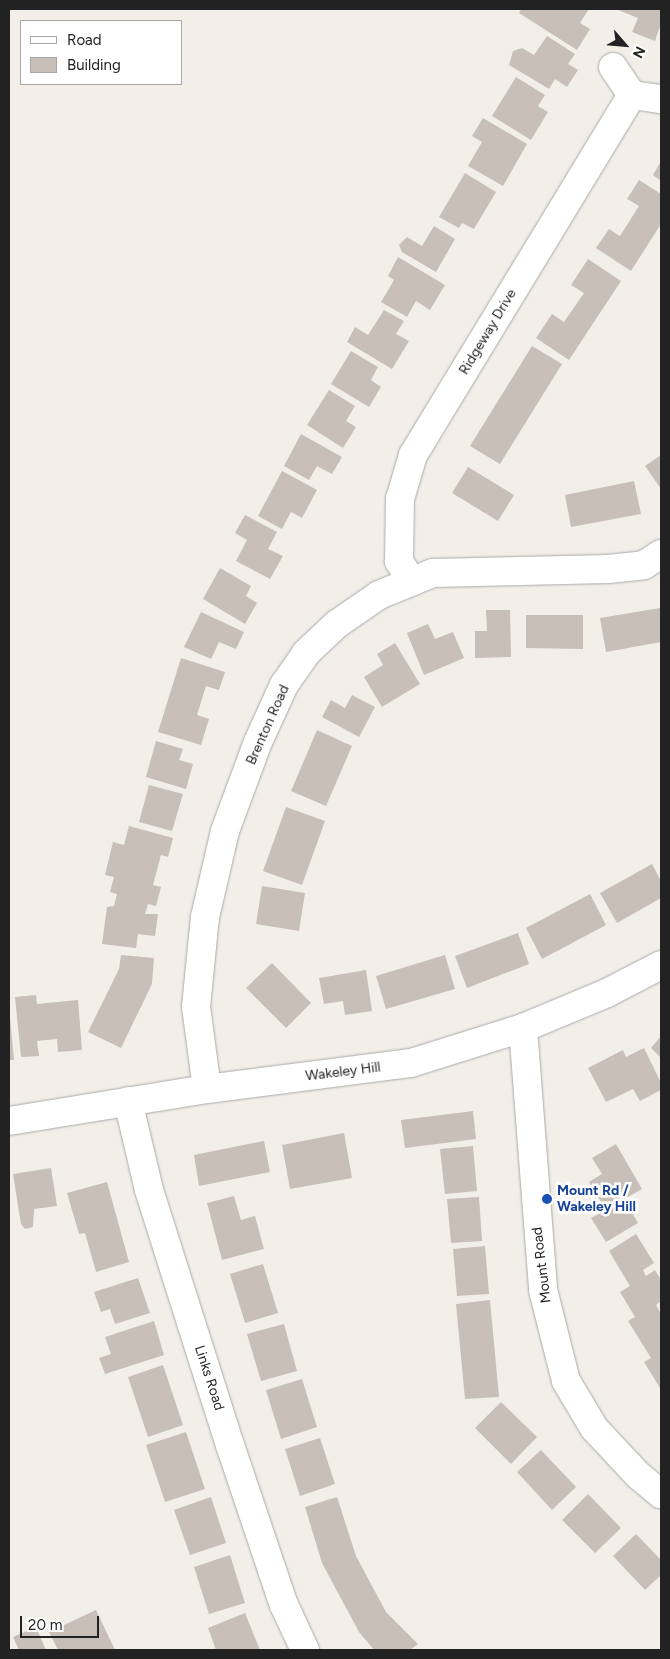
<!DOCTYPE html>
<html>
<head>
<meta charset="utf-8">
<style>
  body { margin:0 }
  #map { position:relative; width:670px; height:1659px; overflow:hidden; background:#f2efe9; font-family:Figtree,sans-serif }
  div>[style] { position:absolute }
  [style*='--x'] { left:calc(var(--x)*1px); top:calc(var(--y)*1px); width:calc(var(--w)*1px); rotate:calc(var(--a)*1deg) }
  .building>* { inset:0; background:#c7bfb8 }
  .roads { filter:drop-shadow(0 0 1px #a9a9a9) drop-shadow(0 0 1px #a9a9a9) }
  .minor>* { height:28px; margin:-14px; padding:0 14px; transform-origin:14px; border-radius:14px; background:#fff }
  .dots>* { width:14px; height:14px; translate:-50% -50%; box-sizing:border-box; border:2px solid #fff; border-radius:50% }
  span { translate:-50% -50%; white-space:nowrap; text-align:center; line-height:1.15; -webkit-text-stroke:5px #fff; paint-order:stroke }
  .street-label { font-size:14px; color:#222 }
  .transit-label { font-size:14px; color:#164399; font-weight:700 }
  .left { translate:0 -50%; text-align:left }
  .frame { position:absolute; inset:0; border:10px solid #222; pointer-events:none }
  .legend { position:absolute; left:20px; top:20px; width:162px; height:65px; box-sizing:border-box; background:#fff; border:1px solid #a7a7a7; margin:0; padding:6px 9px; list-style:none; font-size:15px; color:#222 }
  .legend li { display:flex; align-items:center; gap:10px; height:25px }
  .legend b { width:25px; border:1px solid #a7a7a7 }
  .north { position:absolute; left:600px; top:20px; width:50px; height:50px; -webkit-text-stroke:4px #fff; paint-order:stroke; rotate:117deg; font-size:14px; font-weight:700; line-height:20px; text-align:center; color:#222 }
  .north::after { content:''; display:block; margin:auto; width:18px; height:22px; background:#222; clip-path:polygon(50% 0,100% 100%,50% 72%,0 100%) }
  .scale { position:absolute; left:20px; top:1616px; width:79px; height:22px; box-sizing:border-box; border:2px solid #222; border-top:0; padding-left:6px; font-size:15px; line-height:18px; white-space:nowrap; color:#222; -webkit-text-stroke:4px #fff; paint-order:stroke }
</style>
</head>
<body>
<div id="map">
  <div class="building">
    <i style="clip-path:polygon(521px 9px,589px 9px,580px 23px,590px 29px,577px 50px,519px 13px)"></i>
    <i style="clip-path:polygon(616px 9px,661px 9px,661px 23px,655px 41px,632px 32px,638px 18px)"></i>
    <i style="clip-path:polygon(547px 36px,575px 54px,568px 64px,578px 70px,567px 87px,555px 79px,549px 89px,509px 65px,513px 51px,522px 48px,534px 55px)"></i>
    <i style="clip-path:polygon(516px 77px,545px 95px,538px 106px,548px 112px,531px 140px,492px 116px)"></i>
    <i style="clip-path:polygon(483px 118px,527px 144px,503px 186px,468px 166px,482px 142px,472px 136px)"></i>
    <i style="clip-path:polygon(661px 161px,661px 181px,653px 175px)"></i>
    <i style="clip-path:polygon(465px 173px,496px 192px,474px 229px,462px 223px,459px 228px,439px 217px)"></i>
    <i style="clip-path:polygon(639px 180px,661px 194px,661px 224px,631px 271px,596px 248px,609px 229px,620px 236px,639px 206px,627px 199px)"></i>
    <i style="clip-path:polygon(434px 226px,455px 239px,436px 272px,402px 252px,399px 245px,407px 237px,422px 246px)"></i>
    <i style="clip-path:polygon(398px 257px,445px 285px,430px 310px,416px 301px,407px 317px,381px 302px,394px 280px,388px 276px)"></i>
    <i style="clip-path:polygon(588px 259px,621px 281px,569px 360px,536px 338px,552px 314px,564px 322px,584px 293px,571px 285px)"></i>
    <i style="clip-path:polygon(384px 310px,404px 321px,396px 334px,409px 341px,392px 369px,347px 342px,355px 327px,368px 335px)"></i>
    <i style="clip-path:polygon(532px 346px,562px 364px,500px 464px,470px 446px)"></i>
    <i style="clip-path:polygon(351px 351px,378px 367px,371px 380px,381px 387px,369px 407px,331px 384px)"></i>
    <i style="clip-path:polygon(329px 390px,355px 406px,346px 421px,356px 427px,343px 448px,307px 425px)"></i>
    <i style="clip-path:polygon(301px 434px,342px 457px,332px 474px,317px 466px,309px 480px,284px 466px)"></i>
    <i style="clip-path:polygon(661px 455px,661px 489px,645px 466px)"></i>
    <i style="clip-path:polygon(468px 467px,514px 495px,498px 521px,452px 493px)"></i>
    <i style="clip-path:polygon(282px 471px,317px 490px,302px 518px,291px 512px,282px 529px,258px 516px)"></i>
    <i style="clip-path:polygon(634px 481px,641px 514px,571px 527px,565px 495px)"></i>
    <i style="clip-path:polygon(245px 515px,277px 532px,268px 549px,283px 556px,270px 579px,236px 561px,247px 540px,235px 533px)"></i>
    <i style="clip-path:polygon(220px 568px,251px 586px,246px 596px,257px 603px,245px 624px,203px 599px)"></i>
    <i style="clip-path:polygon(660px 608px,661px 642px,606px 652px,600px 618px)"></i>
    <i style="clip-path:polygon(486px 610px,510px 610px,511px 657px,475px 658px,475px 631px,487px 631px)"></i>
    <i style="clip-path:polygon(201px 612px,244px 632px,236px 649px,219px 642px,211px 659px,184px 647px)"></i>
    <i style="clip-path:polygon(526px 615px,583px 615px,583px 649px,526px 648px)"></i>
    <i style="clip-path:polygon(428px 624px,435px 639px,453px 632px,464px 658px,424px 675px,407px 633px)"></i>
    <i style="clip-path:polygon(395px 643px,420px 684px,382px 707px,364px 677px,383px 665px,377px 654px)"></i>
    <i style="clip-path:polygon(181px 658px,225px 672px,219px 690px,206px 686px,197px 715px,209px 719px,201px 745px,158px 732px)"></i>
    <i style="clip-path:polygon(352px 695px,375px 707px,359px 737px,322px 717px,331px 700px,345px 708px)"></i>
    <i style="clip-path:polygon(317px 730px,352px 746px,326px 806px,291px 791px)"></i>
    <i style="clip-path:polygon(156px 741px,183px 749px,179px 760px,193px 764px,186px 789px,146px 777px)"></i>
    <i style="clip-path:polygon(149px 785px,183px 794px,172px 831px,139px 822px)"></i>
    <i style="clip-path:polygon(286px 807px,325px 821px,302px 885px,263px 871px)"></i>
    <i style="clip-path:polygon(129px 826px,173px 838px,168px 857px,161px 855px,153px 885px,161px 887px,156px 906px,148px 904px,145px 914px,158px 914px,155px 936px,138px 934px,136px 948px,102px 944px,107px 907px,114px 906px,117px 894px,110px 892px,114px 877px,105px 875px,113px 842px,124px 845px)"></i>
    <i style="clip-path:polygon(652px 864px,661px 881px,661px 898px,617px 923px,600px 893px)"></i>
    <i style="clip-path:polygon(262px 886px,305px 893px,299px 931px,256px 924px)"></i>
    <i style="clip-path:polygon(590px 894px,606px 925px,542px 959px,526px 928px)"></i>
    <i style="clip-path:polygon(518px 933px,529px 964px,467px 988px,455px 956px)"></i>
    <i style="clip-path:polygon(121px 955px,154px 958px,152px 984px,121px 1048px,88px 1032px,119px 969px)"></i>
    <i style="clip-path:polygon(445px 955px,455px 989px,386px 1009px,376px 976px)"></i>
    <i style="clip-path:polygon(272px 963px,311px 1003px,286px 1028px,246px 988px)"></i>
    <i style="clip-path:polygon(366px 970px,372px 1011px,345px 1015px,343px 1001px,324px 1004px,319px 978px)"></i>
    <i style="clip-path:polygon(36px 995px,37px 1004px,78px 1000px,82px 1050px,58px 1052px,57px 1039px,37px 1041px,39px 1056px,21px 1057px,15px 997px)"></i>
    <i style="clip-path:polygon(9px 1006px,14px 1060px,9px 1060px)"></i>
    <i style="clip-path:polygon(661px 1036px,661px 1058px,651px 1048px)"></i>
    <i style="clip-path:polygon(644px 1048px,661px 1083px,661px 1090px,640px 1101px,633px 1089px,606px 1102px,588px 1068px,623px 1050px,626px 1057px)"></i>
    <i style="clip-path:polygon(473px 1111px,476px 1139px,405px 1148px,401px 1120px)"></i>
    <i style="clip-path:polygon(344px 1133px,352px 1178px,290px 1189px,282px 1145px)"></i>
    <i style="clip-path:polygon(264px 1141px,270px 1172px,199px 1186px,194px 1155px)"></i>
    <i style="clip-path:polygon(616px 1144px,642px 1189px,624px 1199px,638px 1223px,606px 1242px,591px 1218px,606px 1210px,589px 1182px,602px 1174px,592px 1158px)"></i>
    <i style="clip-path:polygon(473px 1146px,477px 1191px,445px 1194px,440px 1149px)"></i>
    <i style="clip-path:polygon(51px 1168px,57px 1206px,34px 1209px,33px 1227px,25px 1229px,21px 1224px,13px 1174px)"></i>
    <i style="clip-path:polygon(107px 1182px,129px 1262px,96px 1272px,85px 1233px,79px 1234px,67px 1193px)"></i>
    <i style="clip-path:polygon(234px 1196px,241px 1220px,255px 1216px,264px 1249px,222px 1260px,207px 1203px)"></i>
    <i style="clip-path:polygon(479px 1197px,482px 1241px,451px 1243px,447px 1199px)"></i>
    <i style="clip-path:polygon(636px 1234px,654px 1263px,643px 1270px,646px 1276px,655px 1270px,661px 1280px,661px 1301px,656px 1305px,661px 1314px,660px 1388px,644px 1362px,651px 1358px,628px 1321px,635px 1317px,620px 1292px,630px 1286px,609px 1251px)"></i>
    <i style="clip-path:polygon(485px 1246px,489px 1294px,457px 1296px,453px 1249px)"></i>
    <i style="clip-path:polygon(263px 1264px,278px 1313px,245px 1323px,230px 1274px)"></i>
    <i style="clip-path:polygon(138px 1278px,150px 1313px,115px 1324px,110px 1309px,101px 1312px,94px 1292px)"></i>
    <i style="clip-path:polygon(490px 1300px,499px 1397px,465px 1399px,456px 1304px)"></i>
    <i style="clip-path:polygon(154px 1321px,164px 1355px,105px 1374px,99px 1358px,111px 1354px,105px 1337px)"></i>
    <i style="clip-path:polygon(284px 1324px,297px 1371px,261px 1381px,247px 1334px)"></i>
    <i style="clip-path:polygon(163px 1365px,183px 1425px,148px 1437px,128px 1377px)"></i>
    <i style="clip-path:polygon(302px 1379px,317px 1427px,281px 1439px,266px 1390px)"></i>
    <i style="clip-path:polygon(501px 1402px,537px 1437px,511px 1464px,475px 1428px)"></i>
    <i style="clip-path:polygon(186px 1432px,205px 1489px,165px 1502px,146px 1445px)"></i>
    <i style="clip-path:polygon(320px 1438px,335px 1484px,300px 1496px,285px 1449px)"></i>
    <i style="clip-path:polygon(541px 1450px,576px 1487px,552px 1510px,517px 1472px)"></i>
    <i style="clip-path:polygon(588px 1494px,621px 1528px,595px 1553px,562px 1520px)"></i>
    <i style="clip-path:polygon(211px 1497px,226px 1543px,190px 1555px,174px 1510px)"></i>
    <i style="clip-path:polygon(337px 1497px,356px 1556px,386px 1612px,418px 1644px,410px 1650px,374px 1650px,359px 1632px,322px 1563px,305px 1507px)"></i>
    <i style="clip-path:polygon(636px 1534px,661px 1560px,661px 1575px,645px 1590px,613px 1556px)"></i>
    <i style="clip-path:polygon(230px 1555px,245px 1603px,209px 1614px,194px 1567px)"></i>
    <i style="clip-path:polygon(96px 1610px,115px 1650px,58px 1650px,49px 1632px)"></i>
    <i style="clip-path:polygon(245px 1613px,260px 1650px,216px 1650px,208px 1628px)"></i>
    <i style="clip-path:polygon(36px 1627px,46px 1650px,19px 1650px,13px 1637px)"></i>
  </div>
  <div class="roads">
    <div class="minor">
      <i style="--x:613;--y:67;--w:34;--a:56"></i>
      <i style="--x:632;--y:95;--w:29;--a:8"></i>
      <i style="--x:412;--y:582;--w:25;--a:-122"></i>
      <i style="--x:399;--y:561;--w:62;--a:-89.1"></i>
      <i style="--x:400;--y:499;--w:46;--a:-73.5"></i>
      <i style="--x:413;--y:455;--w:421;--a:-58.7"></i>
      <i style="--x:523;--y:1028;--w:263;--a:85.6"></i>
      <i style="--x:543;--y:1290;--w:94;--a:75.8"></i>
      <i style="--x:566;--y:1381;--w:55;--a:59.2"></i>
      <i style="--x:594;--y:1428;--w:64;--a:46.9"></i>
      <i style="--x:638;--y:1475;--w:30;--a:40"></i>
      <i style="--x:207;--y:1089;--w:83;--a:-97.6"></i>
      <i style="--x:196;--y:1007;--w:90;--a:-84.3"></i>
      <i style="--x:205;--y:917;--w:88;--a:-76.9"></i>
      <i style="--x:225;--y:831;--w:95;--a:-69.7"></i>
      <i style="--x:258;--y:742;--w:63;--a:-65.5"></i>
      <i style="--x:284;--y:685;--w:39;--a:-55"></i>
      <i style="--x:306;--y:653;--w:42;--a:-43.1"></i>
      <i style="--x:337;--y:624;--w:51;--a:-34.6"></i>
      <i style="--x:379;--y:595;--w:58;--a:-22.2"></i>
      <i style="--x:433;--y:573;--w:175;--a:-1.3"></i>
      <i style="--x:608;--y:569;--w:36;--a:-6"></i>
      <i style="--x:644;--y:565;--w:20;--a:-33"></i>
      <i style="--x:128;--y:1101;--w:91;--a:76.7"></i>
      <i style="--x:149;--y:1190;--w:268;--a:72.4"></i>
      <i style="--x:230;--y:1445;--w:169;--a:71.4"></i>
      <i style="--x:284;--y:1605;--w:50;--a:65"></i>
      <i style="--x:9;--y:1121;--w:201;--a:-9.2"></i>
      <i style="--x:207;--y:1089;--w:206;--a:-7.3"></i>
      <i style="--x:411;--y:1063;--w:117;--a:-17.4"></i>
      <i style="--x:523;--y:1028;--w:91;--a:-22.6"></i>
      <i style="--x:607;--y:993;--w:61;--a:-27.4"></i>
    </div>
  </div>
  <div class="dots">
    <i style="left:547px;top:1199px;background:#1a4fb4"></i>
  </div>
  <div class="street-label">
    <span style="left:488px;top:332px;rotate:-59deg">Ridgeway Drive</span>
    <span style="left:268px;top:725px;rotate:-66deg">Brenton Road</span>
    <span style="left:343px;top:1072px;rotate:-7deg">Wakeley Hill</span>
    <span style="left:542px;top:1265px;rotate:-97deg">Mount Road</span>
    <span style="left:209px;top:1378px;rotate:72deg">Links Road</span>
  </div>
  <div class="transit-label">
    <span class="left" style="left:557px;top:1199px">Mount Rd /<br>Wakeley Hill</span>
  </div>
  <div class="frame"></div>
  <ul class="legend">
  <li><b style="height:6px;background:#fff"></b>Road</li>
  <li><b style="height:14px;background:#c7bfb8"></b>Building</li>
  </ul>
  <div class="north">N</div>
  <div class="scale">20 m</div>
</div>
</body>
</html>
